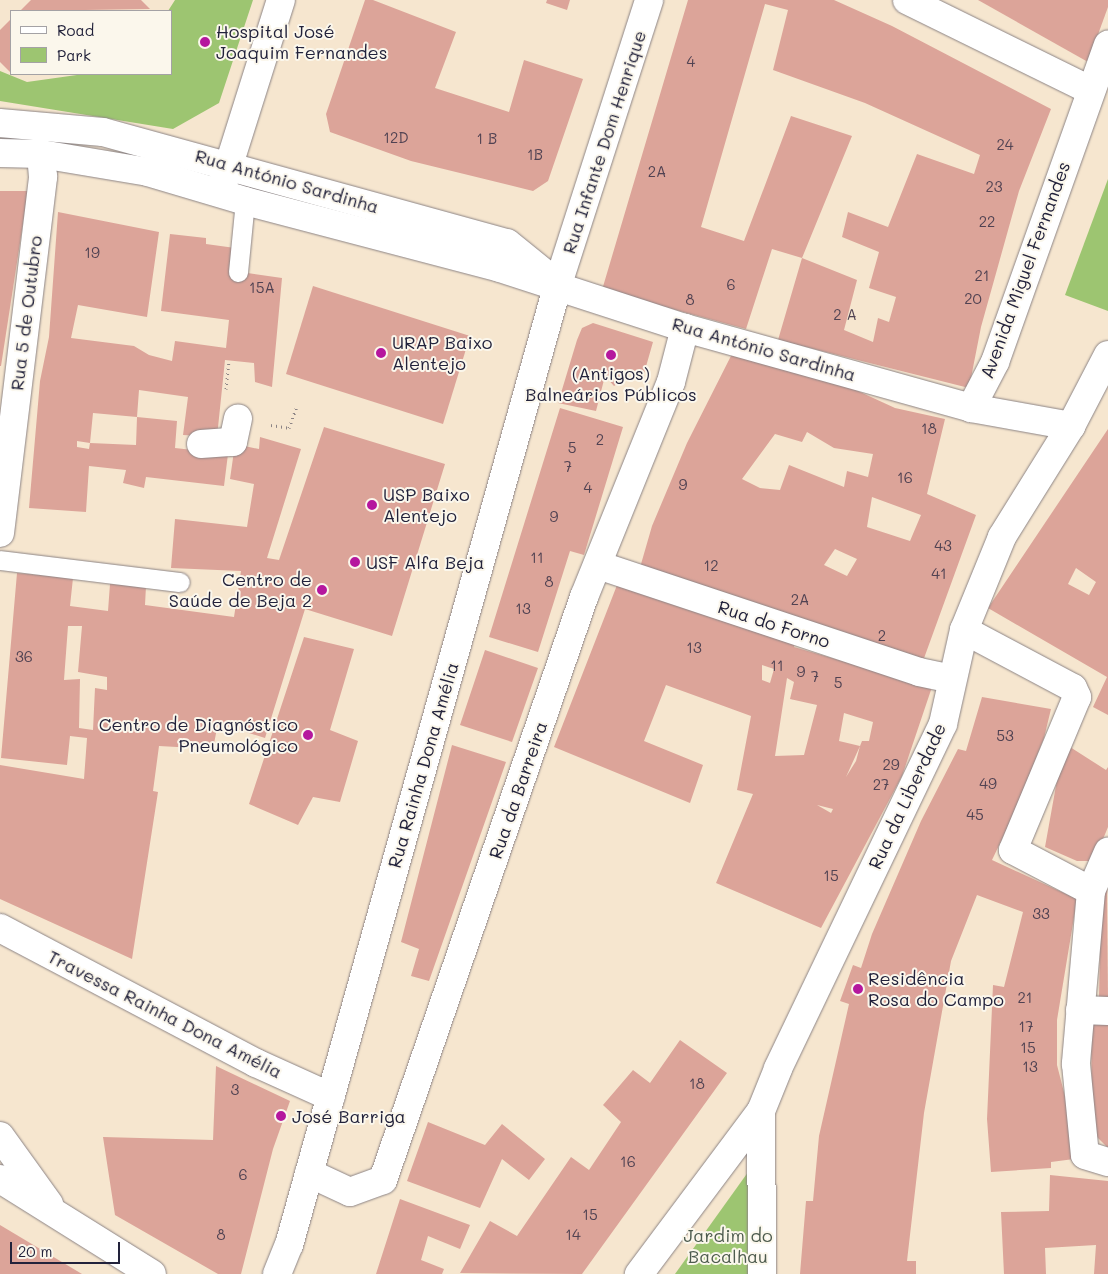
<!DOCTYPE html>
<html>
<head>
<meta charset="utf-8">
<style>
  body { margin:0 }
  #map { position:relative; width:1108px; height:1274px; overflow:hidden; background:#f6e6cf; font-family:Mali,sans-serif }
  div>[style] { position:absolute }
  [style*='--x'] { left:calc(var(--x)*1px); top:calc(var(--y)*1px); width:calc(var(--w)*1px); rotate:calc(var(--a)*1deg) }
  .green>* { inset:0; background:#9dc571 }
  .building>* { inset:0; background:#dca499 }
  .path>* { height:3px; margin-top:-1.5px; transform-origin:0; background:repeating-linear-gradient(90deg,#8c8485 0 1px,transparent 0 5px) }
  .roads { filter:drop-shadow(0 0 1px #8c8485) drop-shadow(0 0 1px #8c8485) }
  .service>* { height:19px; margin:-9.5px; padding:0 9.5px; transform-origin:9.5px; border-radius:9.5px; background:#fff }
  .pedestrian>* { height:28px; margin:-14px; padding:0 14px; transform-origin:14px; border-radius:14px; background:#fff }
  .minor>* { height:28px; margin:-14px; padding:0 14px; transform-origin:14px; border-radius:14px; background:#fff }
  .secondary>* { height:28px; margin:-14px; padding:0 14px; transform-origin:14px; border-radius:14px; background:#fff }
  .dots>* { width:14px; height:14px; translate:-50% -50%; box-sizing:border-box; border:2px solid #fbf7ec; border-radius:50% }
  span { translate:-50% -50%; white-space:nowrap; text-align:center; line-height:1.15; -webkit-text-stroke:4px #fbf7ec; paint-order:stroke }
  .number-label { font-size:15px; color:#504252 }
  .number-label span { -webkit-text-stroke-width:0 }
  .poi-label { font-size:18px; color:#22223b }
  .left { translate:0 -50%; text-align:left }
  .right { translate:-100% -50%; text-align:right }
  .street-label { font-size:18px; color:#22223b }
  .park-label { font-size:18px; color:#4d5b4e }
  .legend { position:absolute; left:10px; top:10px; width:162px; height:65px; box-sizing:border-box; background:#fbf7ec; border:1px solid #a4a2a5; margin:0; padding:6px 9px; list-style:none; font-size:15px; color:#22223b }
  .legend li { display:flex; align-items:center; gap:10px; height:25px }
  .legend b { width:25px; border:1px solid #a4a2a5 }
  .scale { position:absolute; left:10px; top:1242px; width:110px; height:22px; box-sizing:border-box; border:2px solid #22223b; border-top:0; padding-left:6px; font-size:15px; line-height:18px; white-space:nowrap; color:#22223b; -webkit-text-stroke:4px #fbf7ec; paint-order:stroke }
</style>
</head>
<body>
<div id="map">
  <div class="green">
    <i style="clip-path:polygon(175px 0,253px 0,219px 103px,173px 129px,0 101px,0 71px,27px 82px,84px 74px,171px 74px,171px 11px,168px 11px)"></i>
    <i style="clip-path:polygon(1108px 179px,1108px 311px,1065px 295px)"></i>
    <i style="clip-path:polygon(751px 1168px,755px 1274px,675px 1274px)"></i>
  </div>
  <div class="building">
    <i style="clip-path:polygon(31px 0,141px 0,150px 9px,20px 11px)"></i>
    <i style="clip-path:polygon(365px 0,373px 0,456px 32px,435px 88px,509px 112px,524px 60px,583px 79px,548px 181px,533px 191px,411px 161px,330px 132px,326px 114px)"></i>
    <i style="clip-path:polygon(547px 0,570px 0,567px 10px,546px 3px)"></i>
    <i style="clip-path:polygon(evenodd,688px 0,834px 0,892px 26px,1051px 109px,1019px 191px,981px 327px,969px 388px,778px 340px,802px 258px,772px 249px,746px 329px,602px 290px,688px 0,765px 4px,788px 10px,773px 70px,865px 103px,980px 155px,974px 174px,917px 154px,888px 227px,848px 212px,842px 237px,879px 252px,869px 288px,896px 297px,889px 322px,878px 318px,873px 342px,844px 330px,857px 280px,802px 258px,852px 136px,791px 116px,744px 241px,701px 227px,765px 4px)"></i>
    <i style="clip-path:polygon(978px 0,1108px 0,1108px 7px,1088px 62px)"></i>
    <i style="clip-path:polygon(11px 19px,11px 73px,0 62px,0 30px)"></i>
    <i style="clip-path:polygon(0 191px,28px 191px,1px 366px,0 366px)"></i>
    <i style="clip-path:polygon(58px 212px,159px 232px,147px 317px,78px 305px,71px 338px,134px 346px,149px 355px,172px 361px,175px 341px,226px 348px,229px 320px,161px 311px,170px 234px,206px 238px,206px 244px,235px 248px,234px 271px,282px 278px,272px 387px,255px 382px,254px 363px,225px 360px,217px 437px,183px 435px,188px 397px,139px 390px,137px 417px,93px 413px,90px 443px,77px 441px,77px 447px,89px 449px,90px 443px,136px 445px,137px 417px,177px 421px,175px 448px,228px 454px,224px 486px,146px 477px,144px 488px,123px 483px,126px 470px,89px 466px,86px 512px,29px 508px,40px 381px,49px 337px)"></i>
    <i style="clip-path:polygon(313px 286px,470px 336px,443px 424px,286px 374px)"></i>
    <i style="clip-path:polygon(593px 323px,653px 342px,643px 377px,621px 369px,628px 377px,614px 386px,605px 376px,596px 411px,558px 403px,577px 340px,582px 328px)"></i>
    <i style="clip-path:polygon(evenodd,735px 348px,821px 374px,895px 408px,945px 419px,927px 494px,976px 515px,923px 661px,639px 571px,652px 526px,687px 443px,735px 348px,807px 432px,834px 448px,873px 454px,868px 477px,847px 471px,844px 487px,789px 465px,780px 490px,760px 488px,742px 479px,775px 434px,802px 442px,807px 432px,735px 348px,872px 497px,921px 515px,910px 541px,867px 527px,872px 497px,735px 348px,835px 549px,857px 559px,847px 576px,824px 565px,835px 549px)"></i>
    <i style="clip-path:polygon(560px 408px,623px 427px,584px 555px,570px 551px,538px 652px,489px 637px)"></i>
    <i style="clip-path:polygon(evenodd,324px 427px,445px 464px,392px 636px,305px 609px,265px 738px,218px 723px,213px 749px,159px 746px,153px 791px,158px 792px,132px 959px,0 899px,0 765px,84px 779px,87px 738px,70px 736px,67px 765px,1px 758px,17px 573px,73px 578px,70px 606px,108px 611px,110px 584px,146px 586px,145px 605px,234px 617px,241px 571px,171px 568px,175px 519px,247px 527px,254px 484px,230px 479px,235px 444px,259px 449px,260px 437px,301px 449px,267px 558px,279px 560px,324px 427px,68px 626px,82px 626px,78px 672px,107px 677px,107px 690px,95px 688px,93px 730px,79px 728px,80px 679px,64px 680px,68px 626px)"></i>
    <i style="clip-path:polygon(evenodd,1108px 429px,1108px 715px,1093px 707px,1107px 677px,988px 608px,1108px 429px,1076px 568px,1096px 582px,1089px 595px,1068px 584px,1076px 568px)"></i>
    <i style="clip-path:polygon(evenodd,619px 580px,795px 641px,794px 647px,932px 687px,902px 776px,821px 928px,716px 883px,753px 794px,737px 790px,751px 716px,666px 685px,644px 741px,703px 765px,690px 803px,554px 747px,619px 580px,762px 665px,774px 669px,770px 683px,762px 680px,762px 665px,619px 580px,787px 678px,794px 682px,790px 699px,817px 705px,804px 755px,775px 756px,787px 678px,619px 580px,844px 713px,873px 722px,869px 741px,862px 741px,860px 746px,839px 741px,844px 713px,619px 580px,860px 746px,856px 761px,846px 777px,860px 746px,619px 580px,817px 805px,833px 809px,831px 813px,817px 805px)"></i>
    <i style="clip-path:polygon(304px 637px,354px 649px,330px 730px,358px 741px,340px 802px,313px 797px,298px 825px,249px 804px)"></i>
    <i style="clip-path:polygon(485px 650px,538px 668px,512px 742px,460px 725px)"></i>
    <i style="clip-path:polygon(982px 697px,1051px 709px,1044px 738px,1015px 812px,992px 860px,1077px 899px,1057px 1020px,1057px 1065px,1069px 1112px,1074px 1159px,1051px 1162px,1051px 1168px,991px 1172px,987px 1119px,993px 985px,1004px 987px,1023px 912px,977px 895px,951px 961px,924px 1113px,907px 1261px,916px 1261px,916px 1274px,800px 1274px,806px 1201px,813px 1201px,819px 1136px,849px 1004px,840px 1001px,853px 965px,861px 968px,872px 934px,921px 821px,958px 749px,966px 751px)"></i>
    <i style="clip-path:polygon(452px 745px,506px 762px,429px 981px,411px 976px,419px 949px,401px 942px)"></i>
    <i style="clip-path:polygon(1070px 747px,1106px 770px,1108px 767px,1108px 827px,1094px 861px,1077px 861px,1045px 847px,1057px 780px)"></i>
    <i style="clip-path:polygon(1107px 885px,1108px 998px,1099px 997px,1101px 908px)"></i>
    <i style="clip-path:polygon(1091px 1022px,1108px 1022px,1108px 1148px,1092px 1132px)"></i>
    <i style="clip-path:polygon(680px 1040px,727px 1073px,582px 1274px,460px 1273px,490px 1221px,517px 1236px,571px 1157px,589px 1170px,621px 1122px,603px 1105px,633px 1070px,650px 1083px)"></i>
    <i style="clip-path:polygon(216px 1066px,290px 1101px,273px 1149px,241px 1274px,218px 1274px,115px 1215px,103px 1137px,213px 1140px)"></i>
    <i style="clip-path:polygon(428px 1122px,485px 1145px,502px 1124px,545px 1159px,529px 1180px,502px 1159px,480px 1208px,407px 1181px)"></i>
    <i style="clip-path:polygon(1050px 1175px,1108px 1181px,1108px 1274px,1094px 1274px,1096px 1245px,1045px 1248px,1046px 1274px,1004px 1274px,1001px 1212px,1049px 1211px)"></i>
    <i style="clip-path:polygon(400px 1199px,470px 1225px,460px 1249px,428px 1236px,421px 1260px,444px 1269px,442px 1274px,376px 1274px)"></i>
    <i style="clip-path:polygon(0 1225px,82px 1274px,0 1274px)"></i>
  </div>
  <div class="path">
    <i style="--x:226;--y:389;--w:29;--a:-84"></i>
    <i style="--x:271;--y:425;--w:18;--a:9"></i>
    <i style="--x:289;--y:428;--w:23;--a:-70"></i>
  </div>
  <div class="roads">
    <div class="service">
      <i style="--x:238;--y:272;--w:71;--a:-84.4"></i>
      <i style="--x:0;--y:560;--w:181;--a:7"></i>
    </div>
    <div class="pedestrian">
      <i style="--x:201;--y:444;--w:32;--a:-4"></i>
      <i style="--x:233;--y:442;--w:24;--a:-78"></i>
      <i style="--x:256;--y:1063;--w:82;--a:24.4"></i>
    </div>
    <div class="minor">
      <i style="--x:907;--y:0;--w:204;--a:26.2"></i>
      <i style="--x:221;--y:190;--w:199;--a:-72.5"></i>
      <i style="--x:971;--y:408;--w:52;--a:-62.4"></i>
      <i style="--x:995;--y:362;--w:337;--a:-70.4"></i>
      <i style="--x:1071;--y:426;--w:80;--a:-62.5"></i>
      <i style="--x:0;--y:533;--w:359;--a:-83.1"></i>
      <i style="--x:43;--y:177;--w:23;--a:-95"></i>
      <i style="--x:598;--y:565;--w:338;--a:18.4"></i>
      <i style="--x:919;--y:672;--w:34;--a:12"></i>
      <i style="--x:964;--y:630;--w:123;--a:28"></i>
      <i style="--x:1073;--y:688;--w:10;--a:66"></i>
      <i style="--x:1077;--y:697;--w:166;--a:112.7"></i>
      <i style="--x:1013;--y:850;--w:88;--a:27.7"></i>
      <i style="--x:1091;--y:891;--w:174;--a:95"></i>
      <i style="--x:1076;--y:1064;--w:91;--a:84.4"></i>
      <i style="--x:1085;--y:1155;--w:24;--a:17"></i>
      <i style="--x:1091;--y:891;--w:43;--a:-66.4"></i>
      <i style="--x:0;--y:928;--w:289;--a:27.8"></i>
      <i style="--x:1080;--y:1010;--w:28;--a:2"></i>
      <i style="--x:761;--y:1111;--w:163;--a:89.6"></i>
      <i style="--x:0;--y:1136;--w:84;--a:54.2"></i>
      <i style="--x:309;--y:1173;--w:45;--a:24.9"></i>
      <i style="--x:350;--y:1192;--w:35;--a:-20"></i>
      <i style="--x:383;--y:1180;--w:617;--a:-70.98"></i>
      <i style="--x:584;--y:597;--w:232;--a:-68"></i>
      <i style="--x:671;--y:382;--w:56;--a:-75.5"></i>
      <i style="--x:0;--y:1179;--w:179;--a:32"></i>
      <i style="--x:277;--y:1274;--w:31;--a:-68"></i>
      <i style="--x:289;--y:1245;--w:998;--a:-74.36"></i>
    </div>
    <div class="secondary">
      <i style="--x:0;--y:123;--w:103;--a:5"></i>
      <i style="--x:103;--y:132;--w:419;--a:15.4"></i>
      <i style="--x:507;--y:243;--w:54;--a:39"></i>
      <i style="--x:0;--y:153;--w:41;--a:1.4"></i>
      <i style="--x:41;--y:154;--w:109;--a:9.5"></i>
      <i style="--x:148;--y:172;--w:101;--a:16.6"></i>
      <i style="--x:245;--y:201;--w:264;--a:14.7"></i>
      <i style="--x:500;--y:268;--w:194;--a:18"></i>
      <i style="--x:685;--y:328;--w:297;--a:15.6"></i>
      <i style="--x:971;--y:408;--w:102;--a:10.2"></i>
      <i style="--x:1071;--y:426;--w:131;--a:121.9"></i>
      <i style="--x:1002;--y:537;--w:100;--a:112.2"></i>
      <i style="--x:964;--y:630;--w:96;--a:102.6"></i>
      <i style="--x:943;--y:724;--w:382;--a:115.6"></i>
      <i style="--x:778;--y:1069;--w:45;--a:112"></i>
      <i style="--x:761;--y:1111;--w:204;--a:126.8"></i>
      <i style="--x:558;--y:284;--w:298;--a:-72.2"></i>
    </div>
  </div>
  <div class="dots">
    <i style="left:205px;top:42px;background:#b5179e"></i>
    <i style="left:381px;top:353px;background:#b5179e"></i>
    <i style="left:611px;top:355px;background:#b5179e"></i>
    <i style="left:372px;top:505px;background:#b5179e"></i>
    <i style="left:355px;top:562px;background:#b5179e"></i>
    <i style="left:322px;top:590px;background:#b5179e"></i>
    <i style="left:308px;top:735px;background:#b5179e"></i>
    <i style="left:858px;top:989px;background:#b5179e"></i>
    <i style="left:281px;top:1116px;background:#b5179e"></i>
  </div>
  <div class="number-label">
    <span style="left:691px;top:62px">4</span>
    <span style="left:396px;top:138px">12D</span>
    <span style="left:487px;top:139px">1 B</span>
    <span style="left:1005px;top:145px">24</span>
    <span style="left:535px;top:155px">1B</span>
    <span style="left:657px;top:172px">2A</span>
    <span style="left:994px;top:187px">23</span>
    <span style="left:987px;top:222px">22</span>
    <span style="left:92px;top:253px">19</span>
    <span style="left:982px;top:276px">21</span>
    <span style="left:731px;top:285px">6</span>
    <span style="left:262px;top:288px">15A</span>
    <span style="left:973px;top:299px">20</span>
    <span style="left:690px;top:300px">8</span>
    <span style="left:845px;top:315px">2 A</span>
    <span style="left:929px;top:429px">18</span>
    <span style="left:600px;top:440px">2</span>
    <span style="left:572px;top:448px">5</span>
    <span style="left:568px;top:467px">7</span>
    <span style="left:905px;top:478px">16</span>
    <span style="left:683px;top:485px">9</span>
    <span style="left:588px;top:488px">4</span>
    <span style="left:554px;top:517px">9</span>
    <span style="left:943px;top:546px">43</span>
    <span style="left:537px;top:558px">11</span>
    <span style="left:711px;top:566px">12</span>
    <span style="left:939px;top:574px">41</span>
    <span style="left:549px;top:582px">8</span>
    <span style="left:800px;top:600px">2A</span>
    <span style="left:523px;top:609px">13</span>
    <span style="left:882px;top:636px">2</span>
    <span style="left:694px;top:648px">13</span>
    <span style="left:24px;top:657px">36</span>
    <span style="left:777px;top:666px">11</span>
    <span style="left:801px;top:672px">9</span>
    <span style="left:815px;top:677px">7</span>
    <span style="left:838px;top:683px">5</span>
    <span style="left:1005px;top:736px">53</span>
    <span style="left:891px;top:765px">29</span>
    <span style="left:988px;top:784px">49</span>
    <span style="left:881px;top:785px">27</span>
    <span style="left:975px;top:815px">45</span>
    <span style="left:831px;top:876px">15</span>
    <span style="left:1041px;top:914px">33</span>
    <span style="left:1025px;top:998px">21</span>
    <span style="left:1026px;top:1027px">17</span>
    <span style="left:1028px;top:1048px">15</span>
    <span style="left:1030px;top:1067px">13</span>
    <span style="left:697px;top:1084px">18</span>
    <span style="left:235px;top:1090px">3</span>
    <span style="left:628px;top:1162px">16</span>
    <span style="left:243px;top:1175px">6</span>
    <span style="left:590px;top:1215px">15</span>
    <span style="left:221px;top:1235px">8</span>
    <span style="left:573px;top:1235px">14</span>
  </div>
  <div class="poi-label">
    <span class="left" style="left:216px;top:42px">Hospital José<br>Joaquim Fernandes</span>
    <span class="left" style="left:392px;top:353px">URAP Baixo<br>Alentejo</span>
    <span style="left:611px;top:384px">(Antigos)<br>Balneários Públicos</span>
    <span class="left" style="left:383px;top:505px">USP Baixo<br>Alentejo</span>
    <span class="left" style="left:366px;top:562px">USF Alfa Beja</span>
    <span class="right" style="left:312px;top:590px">Centro de<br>Saúde de Beja 2</span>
    <span class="right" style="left:298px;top:735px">Centro de Diagnóstico<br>Pneumológico</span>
    <span class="left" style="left:868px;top:989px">Residência<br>Rosa do Campo</span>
    <span class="left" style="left:292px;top:1116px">José Barriga</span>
  </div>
  <div class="street-label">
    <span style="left:604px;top:142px;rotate:-72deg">Rua Infante Dom Henrique</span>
    <span style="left:287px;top:181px;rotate:16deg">Rua António Sardinha</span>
    <span style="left:1025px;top:270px;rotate:-70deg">Avenida Miguel Fernandes</span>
    <span style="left:26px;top:313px;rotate:-83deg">Rua 5 de Outubro</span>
    <span style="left:764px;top:349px;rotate:16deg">Rua António Sardinha</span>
    <span style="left:774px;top:624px;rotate:18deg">Rua do Forno</span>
    <span style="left:423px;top:765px;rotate:-74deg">Rua Rainha Dona Amélia</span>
    <span style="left:518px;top:790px;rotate:-71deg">Rua da Barreira</span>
    <span style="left:907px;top:796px;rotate:-65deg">Rua da Liberdade</span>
    <span style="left:165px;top:1014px;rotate:27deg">Travessa Rainha Dona Amélia</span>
  </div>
  <div class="park-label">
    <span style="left:728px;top:1246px">Jardim do<br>Bacalhau</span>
  </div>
  <ul class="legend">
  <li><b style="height:6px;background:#fff"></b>Road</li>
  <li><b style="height:14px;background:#9dc571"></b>Park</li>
  </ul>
  <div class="scale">20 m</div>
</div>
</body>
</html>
